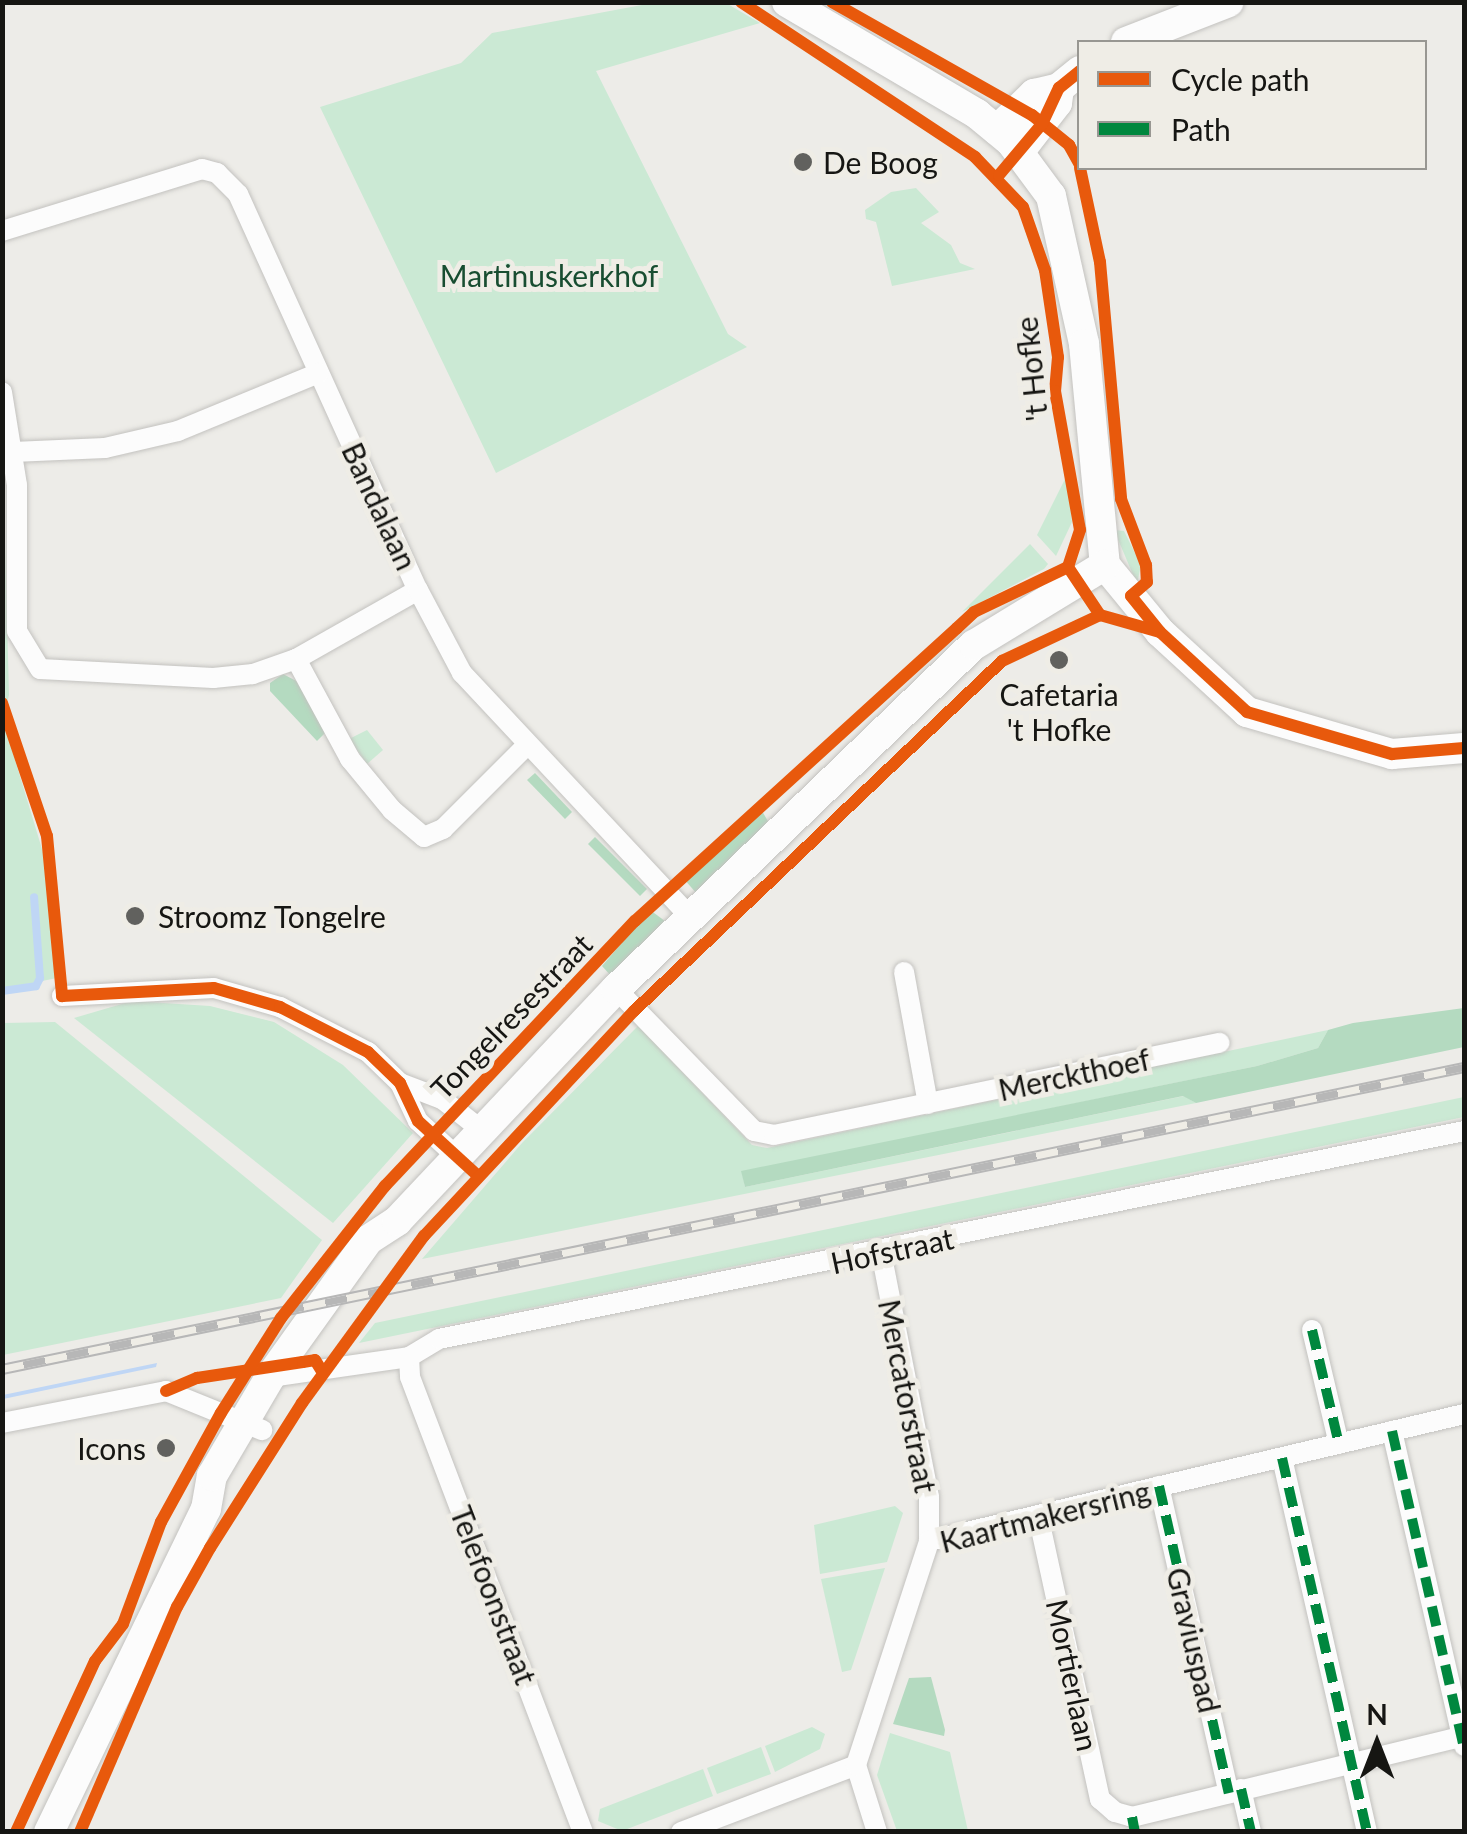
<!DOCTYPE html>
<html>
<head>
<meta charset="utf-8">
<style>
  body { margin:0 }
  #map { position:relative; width:1467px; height:1834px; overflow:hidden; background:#edece8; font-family:Lato,sans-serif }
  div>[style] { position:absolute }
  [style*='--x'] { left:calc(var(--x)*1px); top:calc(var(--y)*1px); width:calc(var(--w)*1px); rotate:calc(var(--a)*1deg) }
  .green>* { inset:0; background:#cbe9d4 }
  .forest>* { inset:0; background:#b4dac0 }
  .water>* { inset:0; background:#bfd6f5 }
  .stream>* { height:8px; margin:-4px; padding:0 4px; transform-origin:4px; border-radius:4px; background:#bfd6f5 }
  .roads { filter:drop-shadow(0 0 2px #c3c2bf) drop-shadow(0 0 2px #c3c2bf) }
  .street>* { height:20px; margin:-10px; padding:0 10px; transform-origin:10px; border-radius:10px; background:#fcfcfc }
  .secondary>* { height:30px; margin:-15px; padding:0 15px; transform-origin:15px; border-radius:15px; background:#fcfcfc }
  .rail>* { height:11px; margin-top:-5.5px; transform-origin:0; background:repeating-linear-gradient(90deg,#efede6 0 22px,#b7b7b7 0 44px); box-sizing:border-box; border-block:2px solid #b7b7b7 }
  .quiet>* { height:10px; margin-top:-5px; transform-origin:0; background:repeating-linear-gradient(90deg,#00873e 0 20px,transparent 0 30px) }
  .cycleway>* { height:12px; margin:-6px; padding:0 6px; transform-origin:6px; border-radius:6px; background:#e8590c }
  .dots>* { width:28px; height:28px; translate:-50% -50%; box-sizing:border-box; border:5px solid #efede6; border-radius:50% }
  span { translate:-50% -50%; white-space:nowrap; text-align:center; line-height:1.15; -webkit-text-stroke:10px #efede6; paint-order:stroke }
  .poi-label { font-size:30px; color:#161613 }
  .left { translate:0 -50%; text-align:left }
  .right { translate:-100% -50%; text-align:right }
  .park-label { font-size:30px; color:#184d31 }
  .street-label { font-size:30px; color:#161613 }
  .frame { position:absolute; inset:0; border:5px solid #161613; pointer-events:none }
  .legend { position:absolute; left:1077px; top:40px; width:350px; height:130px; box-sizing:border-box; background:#efede6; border:2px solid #989792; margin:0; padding:12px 18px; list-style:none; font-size:30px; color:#161613 }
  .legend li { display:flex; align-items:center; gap:20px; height:50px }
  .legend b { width:50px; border:2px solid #989792 }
  .north { position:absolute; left:1327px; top:1694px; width:100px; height:100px; -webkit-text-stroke:8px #efede6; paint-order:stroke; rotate:0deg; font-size:28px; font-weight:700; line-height:40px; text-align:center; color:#161613 }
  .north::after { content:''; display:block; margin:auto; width:35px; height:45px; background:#161613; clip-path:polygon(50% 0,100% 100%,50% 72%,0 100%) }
</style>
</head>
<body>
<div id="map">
  <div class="green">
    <i style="clip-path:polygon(658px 2px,726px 3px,760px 23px,596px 71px,728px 334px,747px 347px,496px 473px,320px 107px,461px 63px,492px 33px)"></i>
    <i style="clip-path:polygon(916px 188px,939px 212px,921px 223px,951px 245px,960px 263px,975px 269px,892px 286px,876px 222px,866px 219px,865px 210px,891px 192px)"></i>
    <i style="clip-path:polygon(3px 465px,9px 695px,3px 720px,45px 859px,57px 978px,2px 989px)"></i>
    <i style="clip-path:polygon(1067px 475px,1072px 522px,1056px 556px,1037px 535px)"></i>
    <i style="clip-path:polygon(1114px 530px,1124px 531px,1141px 565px,1137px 584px)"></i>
    <i style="clip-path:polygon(1030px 544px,1048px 564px,1044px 569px,962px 612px)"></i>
    <i style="clip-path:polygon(367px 730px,383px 750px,367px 764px,349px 739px)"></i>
    <i style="clip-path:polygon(132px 1001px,210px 1006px,274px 1022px,343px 1065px,413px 1133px,333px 1223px,74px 1018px)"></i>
    <i style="clip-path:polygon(55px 1022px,322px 1240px,281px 1298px,3px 1355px,3px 1023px)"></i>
    <i style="clip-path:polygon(638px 1026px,752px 1145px,767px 1148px,1328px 1030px,1318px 1048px,1257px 1066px,742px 1172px,745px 1187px,1184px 1096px,1196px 1103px,422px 1259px,522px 1143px)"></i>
    <i style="clip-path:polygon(1464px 1097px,1464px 1117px,359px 1343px,375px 1323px)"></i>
    <i style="clip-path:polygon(895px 1506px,903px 1513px,887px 1562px,820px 1574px,814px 1525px)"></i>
    <i style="clip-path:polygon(885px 1568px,851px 1670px,842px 1672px,821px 1579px)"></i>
    <i style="clip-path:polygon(812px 1727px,825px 1734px,820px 1749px,775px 1772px,765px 1746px)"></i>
    <i style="clip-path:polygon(890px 1733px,950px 1752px,968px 1831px,897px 1831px,877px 1775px)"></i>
    <i style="clip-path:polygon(761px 1747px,771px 1774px,717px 1794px,707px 1768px)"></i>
    <i style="clip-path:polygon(703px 1769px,713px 1796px,622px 1831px,598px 1821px,600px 1809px)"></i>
  </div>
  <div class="forest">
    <i style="clip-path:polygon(283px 674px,302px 684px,325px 733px,317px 741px,270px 691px,270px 683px)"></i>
    <i style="clip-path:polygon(535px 773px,572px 812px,565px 819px,527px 780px)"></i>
    <i style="clip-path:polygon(762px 811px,769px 823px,697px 894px,684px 879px)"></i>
    <i style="clip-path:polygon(595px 837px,647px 889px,640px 896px,588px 844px)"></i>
    <i style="clip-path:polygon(650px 910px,669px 924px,613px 978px,602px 966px)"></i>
    <i style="clip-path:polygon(1464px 1008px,1464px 1047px,1196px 1103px,1183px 1096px,745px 1187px,741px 1171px,1257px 1066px,1318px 1048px,1328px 1030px,1353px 1023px)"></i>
    <i style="clip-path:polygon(931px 1677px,945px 1730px,944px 1736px,893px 1724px,909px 1678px)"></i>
  </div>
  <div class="water">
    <i style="clip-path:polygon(157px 1363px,156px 1367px,3px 1399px,3px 1395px)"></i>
  </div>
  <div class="stream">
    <i style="--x:2;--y:991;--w:34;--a:-8"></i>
    <i style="--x:36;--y:986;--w:9;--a:-63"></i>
    <i style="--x:40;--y:978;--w:81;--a:-94.2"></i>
  </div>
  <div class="roads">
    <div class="street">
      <i style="--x:2;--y:231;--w:209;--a:-17.2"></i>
      <i style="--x:202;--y:169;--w:16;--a:15"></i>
      <i style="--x:217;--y:173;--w:30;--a:45"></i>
      <i style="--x:238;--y:194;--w:435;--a:65.6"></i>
      <i style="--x:418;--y:590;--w:140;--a:150.5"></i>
      <i style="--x:296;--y:659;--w:46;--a:160.8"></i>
      <i style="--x:253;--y:674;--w:40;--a:174.3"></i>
      <i style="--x:213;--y:678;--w:173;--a:-177"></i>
      <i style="--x:40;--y:669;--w:44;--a:-121.2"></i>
      <i style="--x:17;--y:631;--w:146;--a:-90"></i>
      <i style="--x:17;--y:485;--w:94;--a:-99.2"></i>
      <i style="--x:13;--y:452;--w:92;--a:-2.5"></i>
      <i style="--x:105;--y:448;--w:75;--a:-13.1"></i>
      <i style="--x:178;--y:431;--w:152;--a:-22.4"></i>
      <i style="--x:418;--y:590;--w:94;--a:62.1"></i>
      <i style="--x:462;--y:673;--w:335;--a:46.9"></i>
      <i style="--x:296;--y:659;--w:114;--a:61.6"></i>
      <i style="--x:350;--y:759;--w:66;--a:50.5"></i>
      <i style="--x:392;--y:810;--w:42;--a:40.2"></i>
      <i style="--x:424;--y:837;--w:21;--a:-23"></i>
      <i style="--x:443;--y:829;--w:116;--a:-45"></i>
      <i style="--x:904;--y:972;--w:134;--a:79.7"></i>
      <i style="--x:616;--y:989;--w:198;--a:45.8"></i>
      <i style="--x:754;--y:1131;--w:20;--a:11"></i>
      <i style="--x:774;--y:1135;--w:455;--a:-11.7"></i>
      <i style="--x:62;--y:996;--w:152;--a:-3"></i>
      <i style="--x:214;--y:988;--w:69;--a:16.1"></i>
      <i style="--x:280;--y:1007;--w:99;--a:27.1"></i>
      <i style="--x:368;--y:1052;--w:45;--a:44.1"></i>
      <i style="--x:400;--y:1083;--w:42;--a:64.7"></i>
      <i style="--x:418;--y:1121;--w:49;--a:42.5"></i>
      <i style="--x:400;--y:1083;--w:45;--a:20.9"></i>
      <i style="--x:442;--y:1099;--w:47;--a:38.1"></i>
      <i style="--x:881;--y:1252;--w:250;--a:78.9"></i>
      <i style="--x:929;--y:1497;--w:44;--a:90"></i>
      <i style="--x:1312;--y:1330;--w:117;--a:76.7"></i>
      <i style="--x:409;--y:1357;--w:20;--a:87"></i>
      <i style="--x:410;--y:1377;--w:487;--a:69.2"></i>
      <i style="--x:270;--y:1377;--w:140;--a:-8.2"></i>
      <i style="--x:409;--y:1357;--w:35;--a:-31"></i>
      <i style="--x:439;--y:1339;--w:1046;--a:-11.47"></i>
      <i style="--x:2;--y:1423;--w:167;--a:-11"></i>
      <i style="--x:166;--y:1391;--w:104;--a:22.1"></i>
      <i style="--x:1392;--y:1431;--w:323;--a:77.1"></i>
      <i style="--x:1282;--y:1458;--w:384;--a:77.2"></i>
      <i style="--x:1159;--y:1486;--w:315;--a:77.2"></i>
      <i style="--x:1038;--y:1515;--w:291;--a:77.7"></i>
      <i style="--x:1100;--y:1799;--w:20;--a:41"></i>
      <i style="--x:1115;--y:1812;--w:18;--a:16"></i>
      <i style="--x:1132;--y:1817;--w:342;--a:-13.7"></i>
      <i style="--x:1241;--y:1789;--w:44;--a:76.9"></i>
      <i style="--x:681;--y:1832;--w:187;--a:-20.9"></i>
      <i style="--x:877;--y:1832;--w:70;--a:-107.4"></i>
      <i style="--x:856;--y:1765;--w:236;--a:-71.9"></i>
      <i style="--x:929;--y:1541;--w:550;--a:-13.35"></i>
    </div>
    <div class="secondary">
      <i style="--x:787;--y:2;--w:221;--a:30.5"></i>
      <i style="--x:977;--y:114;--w:44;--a:39.5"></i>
      <i style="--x:1011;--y:142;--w:67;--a:53.5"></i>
      <i style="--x:1051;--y:196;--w:152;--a:77.4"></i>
      <i style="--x:1084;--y:344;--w:222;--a:84.6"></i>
      <i style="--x:1105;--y:565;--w:87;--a:50.6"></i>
      <i style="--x:1160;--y:632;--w:118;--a:42.6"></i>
      <i style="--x:1247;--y:712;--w:151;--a:16.2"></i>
      <i style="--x:1392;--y:754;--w:72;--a:-4.8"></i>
      <i style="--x:1126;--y:42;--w:110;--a:-21.2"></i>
      <i style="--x:997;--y:130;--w:52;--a:-44.2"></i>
      <i style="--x:1034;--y:94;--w:26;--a:-13"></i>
      <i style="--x:1019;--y:152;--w:62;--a:-52.2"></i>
      <i style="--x:1057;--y:103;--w:15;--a:-82"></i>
      <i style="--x:1059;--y:88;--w:27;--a:-39"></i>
      <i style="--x:49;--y:1832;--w:359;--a:-64.1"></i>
      <i style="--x:206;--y:1509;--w:34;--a:-80"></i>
      <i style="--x:212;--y:1476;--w:115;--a:-59.6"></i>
      <i style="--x:270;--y:1377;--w:168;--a:-54.4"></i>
      <i style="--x:368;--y:1240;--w:35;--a:-33"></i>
      <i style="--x:397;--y:1221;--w:319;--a:-46.7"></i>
      <i style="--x:616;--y:989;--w:496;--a:-43.9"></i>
      <i style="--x:974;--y:645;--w:153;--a:-31.4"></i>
    </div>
  </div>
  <div class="rail">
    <i style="--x:2;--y:1369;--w:1493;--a:-11.67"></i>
  </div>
  <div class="quiet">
    <i style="--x:1312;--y:1330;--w:117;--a:76.7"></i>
    <i style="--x:1392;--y:1431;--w:325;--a:77.2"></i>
    <i style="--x:1282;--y:1458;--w:384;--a:77.2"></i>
    <i style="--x:1159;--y:1486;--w:315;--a:77.2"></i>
    <i style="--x:1241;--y:1789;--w:44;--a:76.9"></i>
    <i style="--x:1132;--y:1817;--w:15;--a:79"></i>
  </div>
  <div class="cycleway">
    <i style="--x:741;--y:2;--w:281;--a:33.5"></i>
    <i style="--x:975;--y:157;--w:69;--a:46.2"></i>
    <i style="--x:1023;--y:207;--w:67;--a:70.8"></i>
    <i style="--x:1045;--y:270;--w:88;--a:81.5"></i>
    <i style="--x:1058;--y:357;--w:34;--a:95"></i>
    <i style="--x:1055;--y:391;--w:141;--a:79.8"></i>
    <i style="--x:1080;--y:530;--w:39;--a:108"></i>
    <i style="--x:1068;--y:567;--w:58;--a:56.3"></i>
    <i style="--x:1100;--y:615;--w:62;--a:15.8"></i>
    <i style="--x:832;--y:2;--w:230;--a:29.5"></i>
    <i style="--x:1032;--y:115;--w:48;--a:39"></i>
    <i style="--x:1069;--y:145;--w:23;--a:61"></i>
    <i style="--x:1080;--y:168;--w:96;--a:78"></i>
    <i style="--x:1100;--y:262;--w:238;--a:84.9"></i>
    <i style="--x:1121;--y:499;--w:71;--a:69.3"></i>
    <i style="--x:1146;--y:565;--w:17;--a:87"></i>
    <i style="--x:1147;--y:582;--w:21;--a:139"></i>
    <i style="--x:1131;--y:596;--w:46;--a:51.1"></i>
    <i style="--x:1160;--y:632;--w:118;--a:42.6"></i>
    <i style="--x:1247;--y:712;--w:151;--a:16.2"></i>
    <i style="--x:1392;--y:754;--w:72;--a:-4.8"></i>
    <i style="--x:999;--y:175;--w:67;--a:-49.9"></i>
    <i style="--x:1042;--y:124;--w:40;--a:-65"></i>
    <i style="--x:1059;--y:88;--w:27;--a:-39"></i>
    <i style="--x:2;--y:703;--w:140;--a:71.3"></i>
    <i style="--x:47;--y:836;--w:161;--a:84.6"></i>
    <i style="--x:62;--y:996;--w:152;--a:-3"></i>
    <i style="--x:214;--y:988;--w:69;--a:16.1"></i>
    <i style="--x:280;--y:1007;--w:99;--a:27.1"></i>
    <i style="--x:368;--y:1052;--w:45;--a:44.1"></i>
    <i style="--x:400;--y:1083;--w:42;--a:64.7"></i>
    <i style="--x:418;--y:1121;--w:79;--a:42.4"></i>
    <i style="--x:166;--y:1391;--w:34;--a:-23"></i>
    <i style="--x:197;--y:1378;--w:107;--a:-8.6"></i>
    <i style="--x:303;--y:1362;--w:12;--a:-9"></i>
    <i style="--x:315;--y:1360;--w:15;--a:58"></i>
    <i style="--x:16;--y:1832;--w:188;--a:-65.2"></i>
    <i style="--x:95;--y:1661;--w:46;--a:-52.9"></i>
    <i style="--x:123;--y:1624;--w:109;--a:-69.6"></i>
    <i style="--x:161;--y:1522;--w:124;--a:-61.2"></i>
    <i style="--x:221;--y:1413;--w:112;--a:-57.7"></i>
    <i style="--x:281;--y:1318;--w:168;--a:-51.8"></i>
    <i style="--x:385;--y:1186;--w:364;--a:-46.7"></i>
    <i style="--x:635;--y:921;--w:435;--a:-42.3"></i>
    <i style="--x:957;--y:628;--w:23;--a:-43"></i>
    <i style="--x:974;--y:612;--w:104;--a:-25.6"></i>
    <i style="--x:80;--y:1832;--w:245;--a:-66.7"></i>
    <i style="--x:177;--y:1607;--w:68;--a:-60.8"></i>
    <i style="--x:210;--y:1548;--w:172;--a:-57.6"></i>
    <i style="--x:302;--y:1403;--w:207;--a:-53.9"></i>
    <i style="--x:424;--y:1236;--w:308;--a:-47"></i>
    <i style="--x:634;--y:1011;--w:508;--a:-43.56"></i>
    <i style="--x:1002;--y:661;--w:108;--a:-25.1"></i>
  </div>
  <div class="dots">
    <i style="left:803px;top:162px;background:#61615e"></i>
    <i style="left:1059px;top:660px;background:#61615e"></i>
    <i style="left:135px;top:916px;background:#61615e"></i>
    <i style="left:166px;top:1448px;background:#61615e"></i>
  </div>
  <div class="poi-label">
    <span class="left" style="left:823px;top:162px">De Boog</span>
    <span style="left:1059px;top:711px">Cafetaria<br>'t Hofke</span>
    <span class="left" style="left:158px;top:916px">Stroomz Tongelre</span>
    <span class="right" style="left:146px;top:1448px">Icons</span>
  </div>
  <div class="park-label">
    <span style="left:549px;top:275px">Martinuskerkhof</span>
  </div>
  <div class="street-label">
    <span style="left:1031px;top:369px;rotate:-96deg">'t Hofke</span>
    <span style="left:380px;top:506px;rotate:65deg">Bandalaan</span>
    <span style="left:511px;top:1016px;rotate:-46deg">Tongelresestraat</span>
    <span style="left:1074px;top:1074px;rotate:-12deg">Merckthoef</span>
    <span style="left:892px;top:1250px;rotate:-12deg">Hofstraat</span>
    <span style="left:908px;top:1396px;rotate:79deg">Mercatorstraat</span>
    <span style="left:1045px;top:1516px;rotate:-14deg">Kaartmakersring</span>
    <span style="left:494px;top:1595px;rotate:69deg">Telefoonstraat</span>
    <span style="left:1194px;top:1640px;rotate:77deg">Graviuspad</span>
    <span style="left:1073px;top:1675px;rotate:78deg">Mortierlaan</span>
  </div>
  <div class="frame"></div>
  <ul class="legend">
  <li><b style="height:12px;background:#e8590c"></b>Cycle path</li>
  <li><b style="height:12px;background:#00873e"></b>Path</li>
  </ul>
  <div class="north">N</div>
</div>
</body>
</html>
